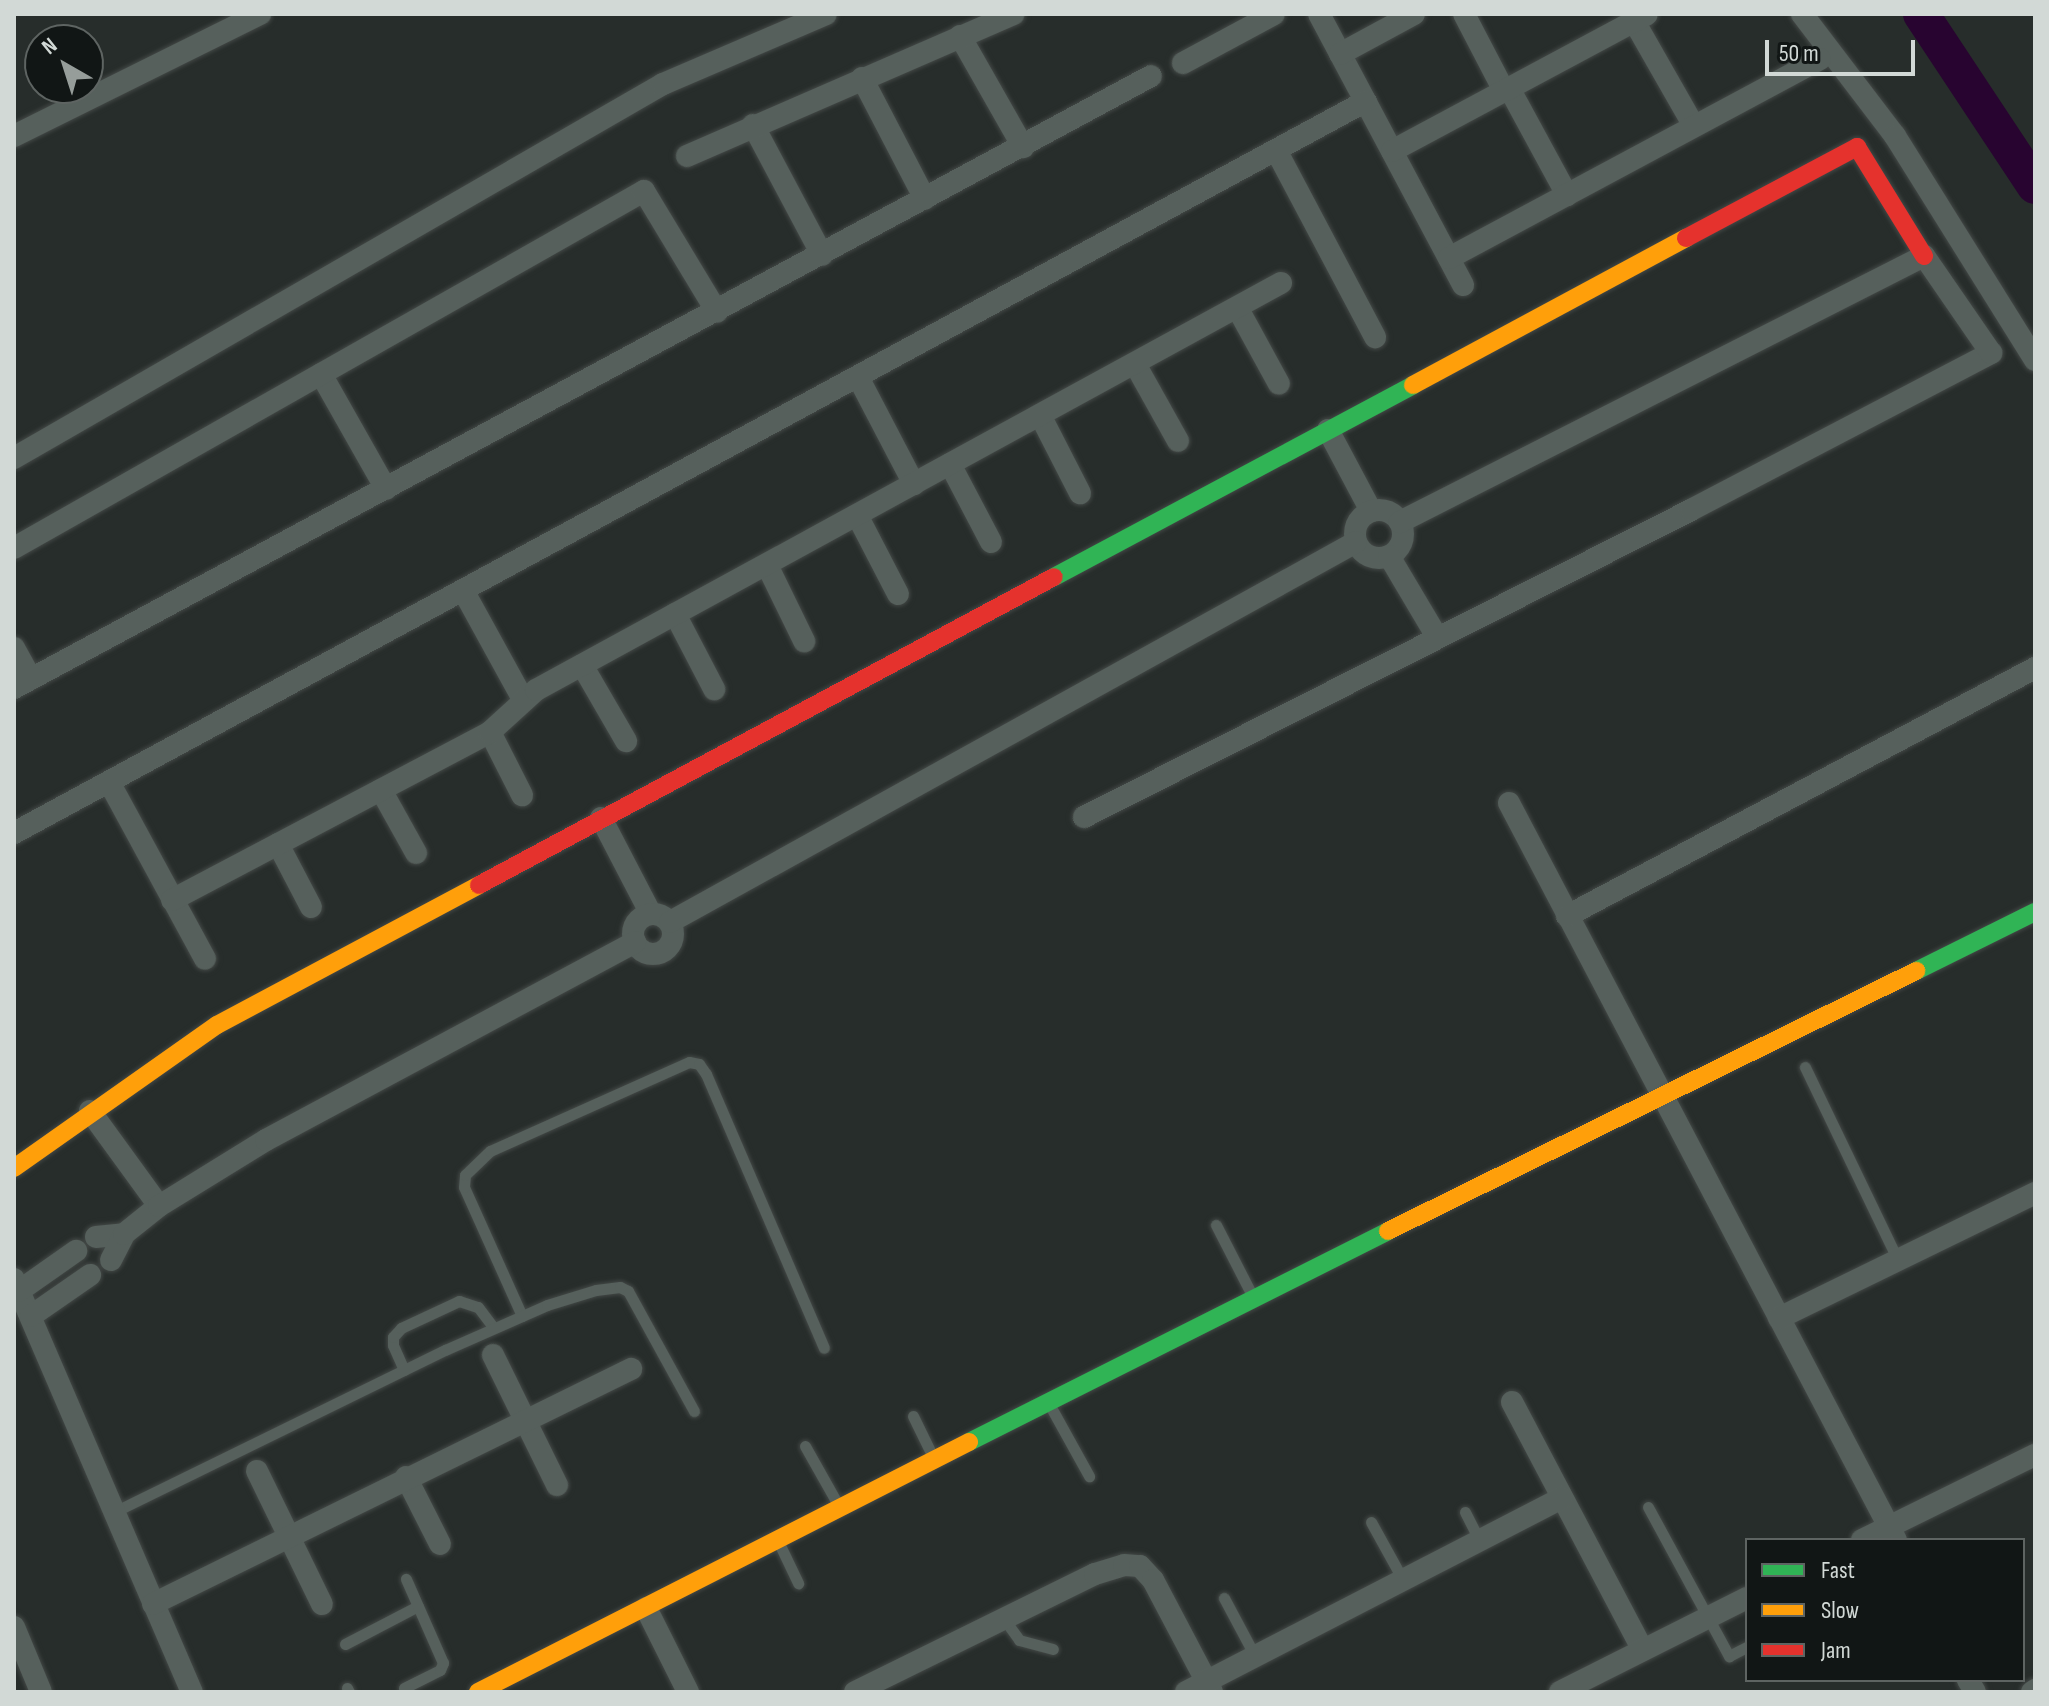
<!DOCTYPE html>
<html>
<head>
<meta charset="utf-8">
<style>
  body { margin:0 }
  #map { position:relative; width:2049px; height:1706px; overflow:hidden; background:#272d2b; font-family:"Sofia Sans Condensed",sans-serif }
  div>[style] { position:absolute }
  [style*='--x'] { left:calc(var(--x)*1px); top:calc(var(--y)*1px); width:calc(var(--w)*1px); rotate:calc(var(--a)*1deg) }
  .river>* { height:36px; margin:-18px; padding:0 18px; transform-origin:18px; border-radius:18px; background:#280430 }
  .roads { filter:drop-shadow(0 0 2px #434846) drop-shadow(0 0 2px #434846) }
  .lane>* { height:11px; margin:-5.5px; padding:0 5.5px; transform-origin:5.5px; border-radius:5.5px; background:#56605c }
  .street>* { height:22px; margin:-11px; padding:0 11px; transform-origin:11px; border-radius:11px; background:#56605c }
  .street>.ring { margin:-11px; padding:0; box-sizing:content-box; background:none; border:22px solid #56605c; border-radius:50% }
  .fast>* { height:18px; margin:-9px; padding:0 9px; transform-origin:9px; border-radius:9px; background:#30b455 }
  .slow>* { height:18px; margin:-9px; padding:0 9px; transform-origin:9px; border-radius:9px; background:#ff9f0a }
  .jam>* { height:18px; margin:-9px; padding:0 9px; transform-origin:9px; border-radius:9px; background:#e5322d }
  span { translate:-50% -50%; white-space:nowrap; text-align:center; line-height:1.15; -webkit-text-stroke:8px #111615; paint-order:stroke }
  .frame { position:absolute; inset:0; border:16px solid #d2d9d6; pointer-events:none }
  .legend { position:absolute; left:1745px; top:1538px; width:280px; height:144px; box-sizing:border-box; background:#111615; border:2px solid #5e6462; margin:0; padding:10px 14px; list-style:none; font-size:24px; color:#d2d9d6 }
  .legend li { display:flex; align-items:center; gap:16px; height:40px }
  .legend b { width:40px; border:2px solid #5e6462 }
  .north { position:absolute; left:24px; top:24px; width:80px; height:80px; box-sizing:border-box; background:#111615; border:2px solid #5e6462; border-radius:50%; rotate:321deg; font-size:22px; font-weight:700; line-height:32px; text-align:center; color:#d2d9d6 }
  .north::after { content:''; display:block; margin:auto; width:28px; height:36px; background:#969d9a; clip-path:polygon(50% 0,100% 100%,50% 72%,0 100%) }
  .scale { position:absolute; left:1765px; top:40px; width:150px; height:36px; box-sizing:border-box; border:4px solid #d2d9d6; border-top:0; padding-left:10px; font-size:24px; line-height:28px; white-space:nowrap; color:#d2d9d6; -webkit-text-stroke:6px #111615; paint-order:stroke }
</style>
</head>
<body>
<div id="map">
  <div class="river">
    <i style="--x:1921;--y:14;--w:206;--a:56.5"></i>
  </div>
  <div class="roads">
    <div class="lane">
      <i style="--x:1805;--y:1067;--w:214;--a:64.3"></i>
      <i style="--x:1216;--y:1225;--w:81;--a:62.8"></i>
      <i style="--x:522;--y:1316;--w:141;--a:-114.2"></i>
      <i style="--x:464;--y:1187;--w:12;--a:-85"></i>
      <i style="--x:465;--y:1175;--w:35;--a:-44"></i>
      <i style="--x:490;--y:1151;--w:218;--a:-24.1"></i>
      <i style="--x:689;--y:1062;--w:10;--a:11"></i>
      <i style="--x:699;--y:1064;--w:12;--a:55"></i>
      <i style="--x:706;--y:1074;--w:298;--a:66.7"></i>
      <i style="--x:404;--y:1370;--w:27;--a:-114"></i>
      <i style="--x:393;--y:1345;--w:8;--a:-90"></i>
      <i style="--x:393;--y:1337;--w:12;--a:-48"></i>
      <i style="--x:401;--y:1328;--w:64;--a:-25"></i>
      <i style="--x:459;--y:1301;--w:20;--a:18"></i>
      <i style="--x:478;--y:1307;--w:26;--a:53"></i>
      <i style="--x:1048;--y:1402;--w:85;--a:61"></i>
      <i style="--x:913;--y:1416;--w:48;--a:64"></i>
      <i style="--x:805;--y:1446;--w:71;--a:60.6"></i>
      <i style="--x:1648;--y:1507;--w:170;--a:61.5"></i>
      <i style="--x:1729;--y:1656;--w:20;--a:-27"></i>
      <i style="--x:1465;--y:1512;--w:33;--a:63"></i>
      <i style="--x:112;--y:1513;--w:371;--a:-26.1"></i>
      <i style="--x:445;--y:1350;--w:111;--a:-23.8"></i>
      <i style="--x:547;--y:1305;--w:51;--a:-17"></i>
      <i style="--x:596;--y:1290;--w:24;--a:-7"></i>
      <i style="--x:620;--y:1287;--w:9;--a:27"></i>
      <i style="--x:628;--y:1291;--w:137;--a:61.2"></i>
      <i style="--x:1371;--y:1522;--w:66;--a:61.1"></i>
      <i style="--x:778;--y:1541;--w:47;--a:64.5"></i>
      <i style="--x:1224;--y:1598;--w:66;--a:61.9"></i>
      <i style="--x:1004;--y:1619;--w:26;--a:54"></i>
      <i style="--x:1019;--y:1640;--w:35;--a:15"></i>
      <i style="--x:345;--y:1644;--w:82;--a:-27.5"></i>
      <i style="--x:347;--y:1688;--w:4;--a:63"></i>
      <i style="--x:404;--y:1688;--w:40;--a:-26.6"></i>
      <i style="--x:440;--y:1670;--w:8;--a:-67"></i>
      <i style="--x:443;--y:1663;--w:92;--a:-113.8"></i>
    </div>
    <div class="street">
      <i style="--x:1319;--y:14;--w:307;--a:62"></i>
      <i style="--x:1464;--y:14;--w:87;--a:62.5"></i>
      <i style="--x:1802;--y:14;--w:153;--a:52.7"></i>
      <i style="--x:1895;--y:136;--w:264;--a:58"></i>
      <i style="--x:1634;--y:21;--w:121;--a:60.3"></i>
      <i style="--x:960;--y:36;--w:128;--a:60.4"></i>
      <i style="--x:1340;--y:54;--w:84;--a:-28.4"></i>
      <i style="--x:1183;--y:63;--w:103;--a:-28.3"></i>
      <i style="--x:862;--y:78;--w:136;--a:62.5"></i>
      <i style="--x:1509;--y:88;--w:122;--a:61.5"></i>
      <i style="--x:753;--y:125;--w:147;--a:62"></i>
      <i style="--x:14;--y:136;--w:275;--a:-26.4"></i>
      <i style="--x:1276;--y:150;--w:212;--a:62.1"></i>
      <i style="--x:1392;--y:151;--w:289;--a:-28.2"></i>
      <i style="--x:687;--y:156;--w:356;--a:-23.5"></i>
      <i style="--x:1449;--y:258;--w:421;--a:-28.2"></i>
      <i style="--x:1238;--y:309;--w:85;--a:61.3"></i>
      <i style="--x:1135;--y:364;--w:88;--a:60.8"></i>
      <i style="--x:321;--y:374;--w:132;--a:60.5"></i>
      <i style="--x:858;--y:377;--w:121;--a:62.4"></i>
      <i style="--x:1040;--y:415;--w:88;--a:62.9"></i>
      <i style="--x:1328;--y:430;--w:92;--a:62"></i>
      <i style="--x:14;--y:458;--w:749;--a:-29.95"></i>
      <i style="--x:663;--y:84;--w:177;--a:-23.2"></i>
      <i style="--x:950;--y:464;--w:88;--a:62.3"></i>
      <i class="ring" style="left:1355px;top:510px;width:26px;height:26px"></i>
      <i style="--x:857;--y:515;--w:89;--a:62.6"></i>
      <i style="--x:14;--y:548;--w:724;--a:-29.54"></i>
      <i style="--x:644;--y:191;--w:141;--a:58.9"></i>
      <i style="--x:1389;--y:556;--w:94;--a:59.3"></i>
      <i style="--x:767;--y:565;--w:85;--a:64"></i>
      <i style="--x:464;--y:592;--w:124;--a:61.2"></i>
      <i style="--x:675;--y:614;--w:85;--a:62.5"></i>
      <i style="--x:14;--y:648;--w:35;--a:61"></i>
      <i style="--x:582;--y:665;--w:88;--a:59.9"></i>
      <i style="--x:14;--y:688;--w:1291;--a:-28.29"></i>
      <i style="--x:490;--y:732;--w:71;--a:63.1"></i>
      <i style="--x:109;--y:782;--w:201;--a:61.5"></i>
      <i style="--x:381;--y:790;--w:72;--a:60.9"></i>
      <i style="--x:1509;--y:803;--w:832;--a:62.3"></i>
      <i style="--x:1084;--y:817;--w:680;--a:-26.83"></i>
      <i style="--x:1691;--y:510;--w:339;--a:-27.6"></i>
      <i style="--x:1991;--y:353;--w:118;--a:-124.6"></i>
      <i style="--x:1924;--y:256;--w:588;--a:153.09"></i>
      <i style="--x:601;--y:818;--w:108;--a:62.5"></i>
      <i style="--x:14;--y:833;--w:1537;--a:-28.43"></i>
      <i style="--x:278;--y:844;--w:71;--a:62.4"></i>
      <i style="--x:172;--y:900;--w:360;--a:-27.8"></i>
      <i style="--x:490;--y:732;--w:62;--a:-42.4"></i>
      <i style="--x:536;--y:690;--w:849;--a:-28.65"></i>
      <i class="ring" style="left:633px;top:914px;width:18px;height:18px"></i>
      <i style="--x:1567;--y:916;--w:530;--a:-27.92"></i>
      <i style="--x:670;--y:922;--w:784;--a:-28.98"></i>
      <i style="--x:90;--y:1111;--w:117;--a:54"></i>
      <i style="--x:96;--y:1237;--w:28;--a:-6"></i>
      <i style="--x:111;--y:1260;--w:29;--a:-63"></i>
      <i style="--x:124;--y:1234;--w:45;--a:-38.7"></i>
      <i style="--x:159;--y:1206;--w:126;--a:-31.7"></i>
      <i style="--x:266;--y:1140;--w:419;--a:-28.2"></i>
      <i style="--x:14;--y:1279;--w:450;--a:66.7"></i>
      <i style="--x:19;--y:1291;--w:70;--a:-35.1"></i>
      <i style="--x:31;--y:1316;--w:72;--a:-34.8"></i>
      <i style="--x:1779;--y:1318;--w:285;--a:-26"></i>
      <i style="--x:493;--y:1355;--w:145;--a:63.8"></i>
      <i style="--x:1512;--y:1402;--w:280;--a:62.2"></i>
      <i style="--x:257;--y:1471;--w:148;--a:64"></i>
      <i style="--x:406;--y:1477;--w:75;--a:63.1"></i>
      <i style="--x:1862;--y:1540;--w:193;--a:-26.2"></i>
      <i style="--x:153;--y:1604;--w:533;--a:-26.18"></i>
      <i style="--x:646;--y:1608;--w:94;--a:63.4"></i>
      <i style="--x:14;--y:1627;--w:70;--a:67.4"></i>
      <i style="--x:1968;--y:1680;--w:14;--a:60"></i>
      <i style="--x:855;--y:1692;--w:267;--a:-26.2"></i>
      <i style="--x:1095;--y:1574;--w:30;--a:-17"></i>
      <i style="--x:1124;--y:1565;--w:16;--a:4"></i>
      <i style="--x:1140;--y:1566;--w:19;--a:47"></i>
      <i style="--x:1153;--y:1580;--w:127;--a:62.2"></i>
      <i style="--x:1186;--y:1692;--w:423;--a:-27.3"></i>
      <i style="--x:1560;--y:1692;--w:209;--a:-26.7"></i>
      <i style="--x:2032;--y:1692;--w:4;--a:-34"></i>
    </div>
    <div class="fast">
      <i style="--x:1054;--y:577;--w:407;--a:-28.1"></i>
      <i style="--x:1916;--y:971;--w:133;--a:-26.4"></i>
      <i style="--x:969;--y:1442;--w:469;--a:-26.7"></i>
    </div>
    <div class="slow">
      <i style="--x:1413;--y:385;--w:310;--a:-28.3"></i>
      <i style="--x:14;--y:1168;--w:248;--a:-35.2"></i>
      <i style="--x:217;--y:1025;--w:297;--a:-28.1"></i>
      <i style="--x:1388;--y:1231;--w:589;--a:-26.22"></i>
      <i style="--x:478;--y:1692;--w:551;--a:-26.98"></i>
    </div>
    <div class="jam">
      <i style="--x:1686;--y:238;--w:194;--a:-28"></i>
      <i style="--x:1857;--y:147;--w:128;--a:58.4"></i>
      <i style="--x:479;--y:885;--w:652;--a:-28.18"></i>
    </div>
  </div>
  <div class="frame"></div>
  <ul class="legend">
  <li><b style="height:10px;background:#30b455"></b>Fast</li>
  <li><b style="height:10px;background:#ff9f0a"></b>Slow</li>
  <li><b style="height:10px;background:#e5322d"></b>Jam</li>
  </ul>
  <div class="north">N</div>
  <div class="scale">50 m</div>
</div>
</body>
</html>
